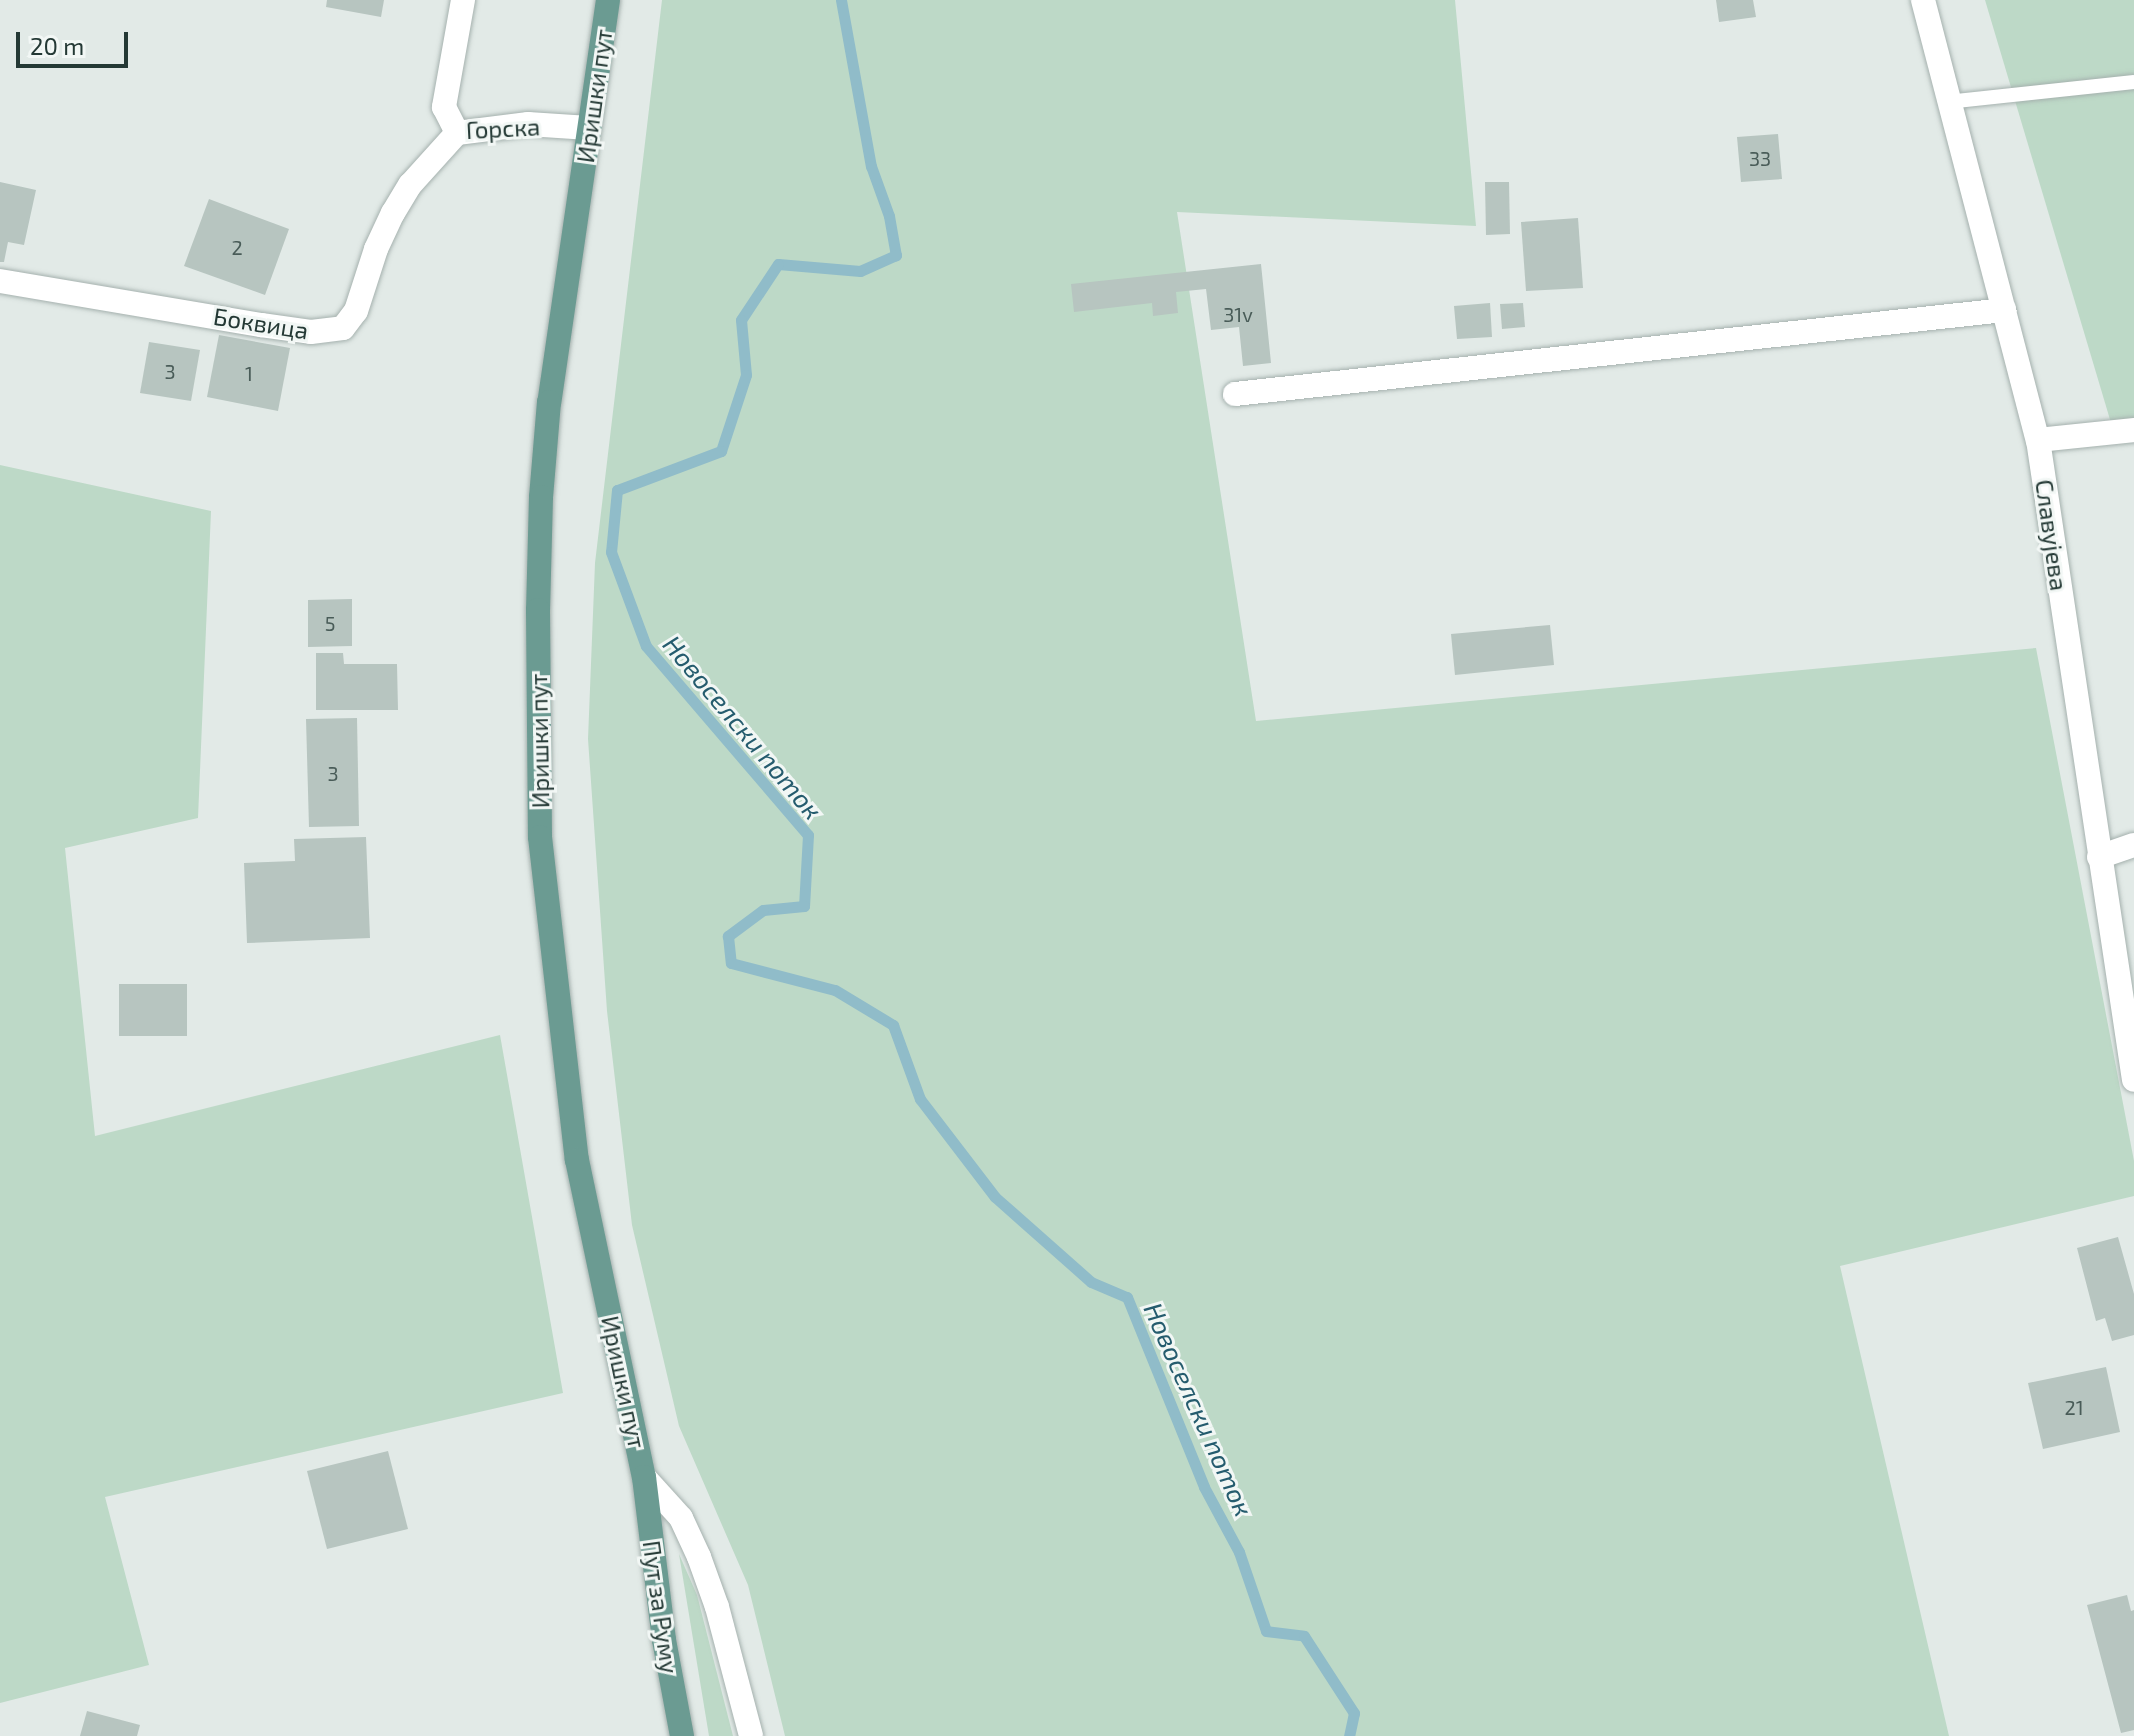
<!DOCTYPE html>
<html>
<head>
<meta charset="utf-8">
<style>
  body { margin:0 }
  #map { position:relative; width:2134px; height:1736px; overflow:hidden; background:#e2eae7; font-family:"Exo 2",sans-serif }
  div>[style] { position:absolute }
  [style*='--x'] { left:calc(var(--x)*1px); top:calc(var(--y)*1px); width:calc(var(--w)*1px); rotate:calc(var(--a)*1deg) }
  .green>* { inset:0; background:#bdd9c7 }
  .stream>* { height:11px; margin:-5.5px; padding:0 5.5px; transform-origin:5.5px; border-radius:5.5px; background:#90bcc9 }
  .building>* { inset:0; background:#b7c5c0 }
  .roads { filter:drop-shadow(0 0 2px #a5b1ae) drop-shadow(0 0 2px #a5b1ae) }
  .lane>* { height:14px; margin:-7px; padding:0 7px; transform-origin:7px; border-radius:7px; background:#fff }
  .street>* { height:24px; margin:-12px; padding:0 12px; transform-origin:12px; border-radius:12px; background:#fff }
  .secondary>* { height:24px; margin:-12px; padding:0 12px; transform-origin:12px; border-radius:12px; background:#fff }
  .primary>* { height:24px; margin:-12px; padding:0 12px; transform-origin:12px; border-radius:12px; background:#6b9b92 }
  span { translate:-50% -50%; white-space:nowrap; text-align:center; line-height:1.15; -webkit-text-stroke:6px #f2f7f5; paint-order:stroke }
  .number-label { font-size:20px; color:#495c58 }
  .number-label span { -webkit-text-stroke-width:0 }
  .street-label { font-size:24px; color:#243935 }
  .water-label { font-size:26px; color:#255c6e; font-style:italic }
  .scale { position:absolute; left:16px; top:32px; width:112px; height:36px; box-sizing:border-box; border:4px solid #243935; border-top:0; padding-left:10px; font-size:24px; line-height:28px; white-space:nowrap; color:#243935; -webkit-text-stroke:6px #f2f7f5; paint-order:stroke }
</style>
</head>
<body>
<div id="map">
  <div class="green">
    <i style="clip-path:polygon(662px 0,1455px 0,1476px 226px,1177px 212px,1256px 721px,2036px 648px,2134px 1161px,2134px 1196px,1840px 1266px,1949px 1736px,785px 1736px,748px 1585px,679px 1426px,632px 1225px,607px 1011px,588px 739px,595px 563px)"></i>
    <i style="clip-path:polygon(1985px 0,2134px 0,2134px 431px,2114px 433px)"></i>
    <i style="clip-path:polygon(0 465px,211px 511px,198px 818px,65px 848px,95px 1136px,500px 1035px,563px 1393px,105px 1497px,149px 1665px,0 1703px)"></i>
    <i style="clip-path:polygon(679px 1554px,697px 1595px,733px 1736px,709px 1736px)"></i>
  </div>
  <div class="stream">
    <i style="--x:841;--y:0;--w:169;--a:79.8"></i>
    <i style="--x:871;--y:166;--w:53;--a:70.2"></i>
    <i style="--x:889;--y:216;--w:40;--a:80"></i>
    <i style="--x:896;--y:255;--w:39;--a:156"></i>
    <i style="--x:860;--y:271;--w:82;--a:-175.1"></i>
    <i style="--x:778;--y:264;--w:67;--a:123.5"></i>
    <i style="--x:741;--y:320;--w:55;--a:84.8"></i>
    <i style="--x:746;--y:375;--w:80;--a:108.2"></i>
    <i style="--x:721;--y:451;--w:111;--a:159.4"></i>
    <i style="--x:617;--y:490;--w:62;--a:95.5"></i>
    <i style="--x:611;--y:552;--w:100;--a:69.6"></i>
    <i style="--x:646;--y:646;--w:249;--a:49.4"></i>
    <i style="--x:808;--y:835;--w:71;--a:93.2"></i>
    <i style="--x:804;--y:906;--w:41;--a:174.4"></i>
    <i style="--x:763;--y:910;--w:44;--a:143.4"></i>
    <i style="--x:728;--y:936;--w:27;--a:84"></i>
    <i style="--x:731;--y:963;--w:107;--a:14.6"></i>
    <i style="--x:835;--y:990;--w:68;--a:31.1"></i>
    <i style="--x:893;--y:1025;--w:79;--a:70"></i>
    <i style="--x:920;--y:1099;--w:123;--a:52.6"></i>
    <i style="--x:995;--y:1197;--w:128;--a:41.5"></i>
    <i style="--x:1091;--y:1282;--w:39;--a:23"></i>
    <i style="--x:1127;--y:1297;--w:205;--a:67.9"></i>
    <i style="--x:1204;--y:1487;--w:74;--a:61.7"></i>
    <i style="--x:1239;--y:1552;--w:83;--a:71.1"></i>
    <i style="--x:1266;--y:1631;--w:38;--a:7"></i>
    <i style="--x:1304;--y:1636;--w:92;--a:57"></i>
    <i style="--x:1354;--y:1713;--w:24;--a:102"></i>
  </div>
  <div class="building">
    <i style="clip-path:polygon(327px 0,384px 0,381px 17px,326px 7px)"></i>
    <i style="clip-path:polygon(1716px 0,1753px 0,1756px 17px,1719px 22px)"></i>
    <i style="clip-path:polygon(1778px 134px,1782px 179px,1741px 182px,1737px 137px)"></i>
    <i style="clip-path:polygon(0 182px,36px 190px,24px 245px,8px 242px,4px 262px,0 262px)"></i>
    <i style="clip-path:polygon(1485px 182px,1509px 182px,1510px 234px,1486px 235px)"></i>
    <i style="clip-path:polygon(209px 199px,289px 229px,265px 295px,184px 266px)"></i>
    <i style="clip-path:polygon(1578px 218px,1583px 288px,1526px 291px,1521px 222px)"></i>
    <i style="clip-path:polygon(1261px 264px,1271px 363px,1243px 366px,1239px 327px,1211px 330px,1206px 289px,1176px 292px,1178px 313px,1153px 316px,1152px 303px,1074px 312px,1071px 284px)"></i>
    <i style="clip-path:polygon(1490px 303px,1492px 337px,1457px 339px,1454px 306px)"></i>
    <i style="clip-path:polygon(1523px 303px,1525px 327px,1502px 329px,1500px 304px)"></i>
    <i style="clip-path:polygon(219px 335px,290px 348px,278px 411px,207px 397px)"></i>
    <i style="clip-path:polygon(149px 342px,200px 350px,191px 401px,140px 393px)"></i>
    <i style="clip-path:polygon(352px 599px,352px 646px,308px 647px,308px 600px)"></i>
    <i style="clip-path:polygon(1550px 625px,1554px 665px,1455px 675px,1451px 634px)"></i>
    <i style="clip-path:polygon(316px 653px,343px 653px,344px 664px,397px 664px,398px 710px,316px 710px)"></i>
    <i style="clip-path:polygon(357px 718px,359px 826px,309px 827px,306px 719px)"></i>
    <i style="clip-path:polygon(366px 837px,370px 938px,247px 943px,244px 863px,295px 861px,294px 839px)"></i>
    <i style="clip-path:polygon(119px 984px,187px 984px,187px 1036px,119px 1036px)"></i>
    <i style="clip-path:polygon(2118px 1237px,2134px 1294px,2134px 1335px,2112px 1341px,2105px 1318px,2096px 1321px,2077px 1248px)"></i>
    <i style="clip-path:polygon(2106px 1367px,2120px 1432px,2043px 1449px,2028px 1383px)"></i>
    <i style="clip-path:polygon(388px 1451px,408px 1529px,327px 1549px,307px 1471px)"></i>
    <i style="clip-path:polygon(2127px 1595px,2131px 1611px,2134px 1610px,2134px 1730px,2121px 1733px,2087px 1605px)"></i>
    <i style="clip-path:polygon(87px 1711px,140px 1725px,137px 1736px,80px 1736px)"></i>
  </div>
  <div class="roads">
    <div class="lane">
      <i style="--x:1947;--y:102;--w:188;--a:-6.1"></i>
    </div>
    <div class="street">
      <i style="--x:463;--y:0;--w:109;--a:100.1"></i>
      <i style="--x:444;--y:107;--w:29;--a:63"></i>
      <i style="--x:457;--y:133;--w:72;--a:-7.2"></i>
      <i style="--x:528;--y:124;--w:61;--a:3.8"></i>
      <i style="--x:1923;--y:0;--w:455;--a:75.4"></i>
      <i style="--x:2038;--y:440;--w:647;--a:81.47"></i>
      <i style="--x:0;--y:281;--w:265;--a:9.6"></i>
      <i style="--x:261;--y:325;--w:50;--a:8"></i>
      <i style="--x:311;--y:332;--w:32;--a:-7"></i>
      <i style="--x:343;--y:328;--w:21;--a:-53"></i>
      <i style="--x:356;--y:311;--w:65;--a:-72.1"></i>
      <i style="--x:376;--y:249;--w:40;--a:-65"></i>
      <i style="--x:393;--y:213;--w:33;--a:-59"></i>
      <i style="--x:410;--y:185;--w:70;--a:-47.9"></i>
      <i style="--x:1235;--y:394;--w:774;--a:-6.23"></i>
      <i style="--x:2038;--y:440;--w:97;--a:-5.9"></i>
      <i style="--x:2099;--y:857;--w:37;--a:-19"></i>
    </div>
    <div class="secondary">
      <i style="--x:644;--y:1477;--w:55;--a:47.9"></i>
      <i style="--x:681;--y:1518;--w:43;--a:65.2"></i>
      <i style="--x:699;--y:1557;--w:53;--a:70.2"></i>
      <i style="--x:717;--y:1607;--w:133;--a:75.2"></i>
    </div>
    <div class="primary">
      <i style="--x:608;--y:0;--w:406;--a:98.3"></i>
      <i style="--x:549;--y:402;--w:95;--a:94.8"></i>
      <i style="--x:541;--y:497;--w:113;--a:91.5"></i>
      <i style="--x:538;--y:610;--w:227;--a:89.5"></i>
      <i style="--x:540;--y:837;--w:325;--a:83.5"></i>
      <i style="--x:577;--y:1160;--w:324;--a:78.1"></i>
      <i style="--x:644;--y:1477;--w:164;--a:83"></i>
      <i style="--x:664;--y:1640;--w:98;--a:79.4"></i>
    </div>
  </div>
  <div class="number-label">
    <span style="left:1760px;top:158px">33</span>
    <span style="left:237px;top:247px">2</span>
    <span style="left:1238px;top:314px">31v</span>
    <span style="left:170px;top:371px">3</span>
    <span style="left:249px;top:373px">1</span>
    <span style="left:330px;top:623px">5</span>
    <span style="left:333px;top:773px">3</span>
    <span style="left:2074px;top:1407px">21</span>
  </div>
  <div class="street-label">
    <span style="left:594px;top:96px;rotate:-82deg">Иришки пут</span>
    <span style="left:503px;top:128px;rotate:-3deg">Горска</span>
    <span style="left:261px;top:323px;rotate:9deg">Боквица</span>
    <span style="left:2052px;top:535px;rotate:82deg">Славујева</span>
    <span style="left:539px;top:741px;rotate:-91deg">Иришки пут</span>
    <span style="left:624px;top:1382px;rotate:78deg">Иришки пут</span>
    <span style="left:661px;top:1607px;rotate:82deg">Пут за Руму</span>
  </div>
  <div class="water-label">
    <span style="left:743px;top:727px;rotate:50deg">Новоселски поток</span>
    <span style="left:1199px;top:1409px;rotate:66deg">Новоселски поток</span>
  </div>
  <div class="scale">20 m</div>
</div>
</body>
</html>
